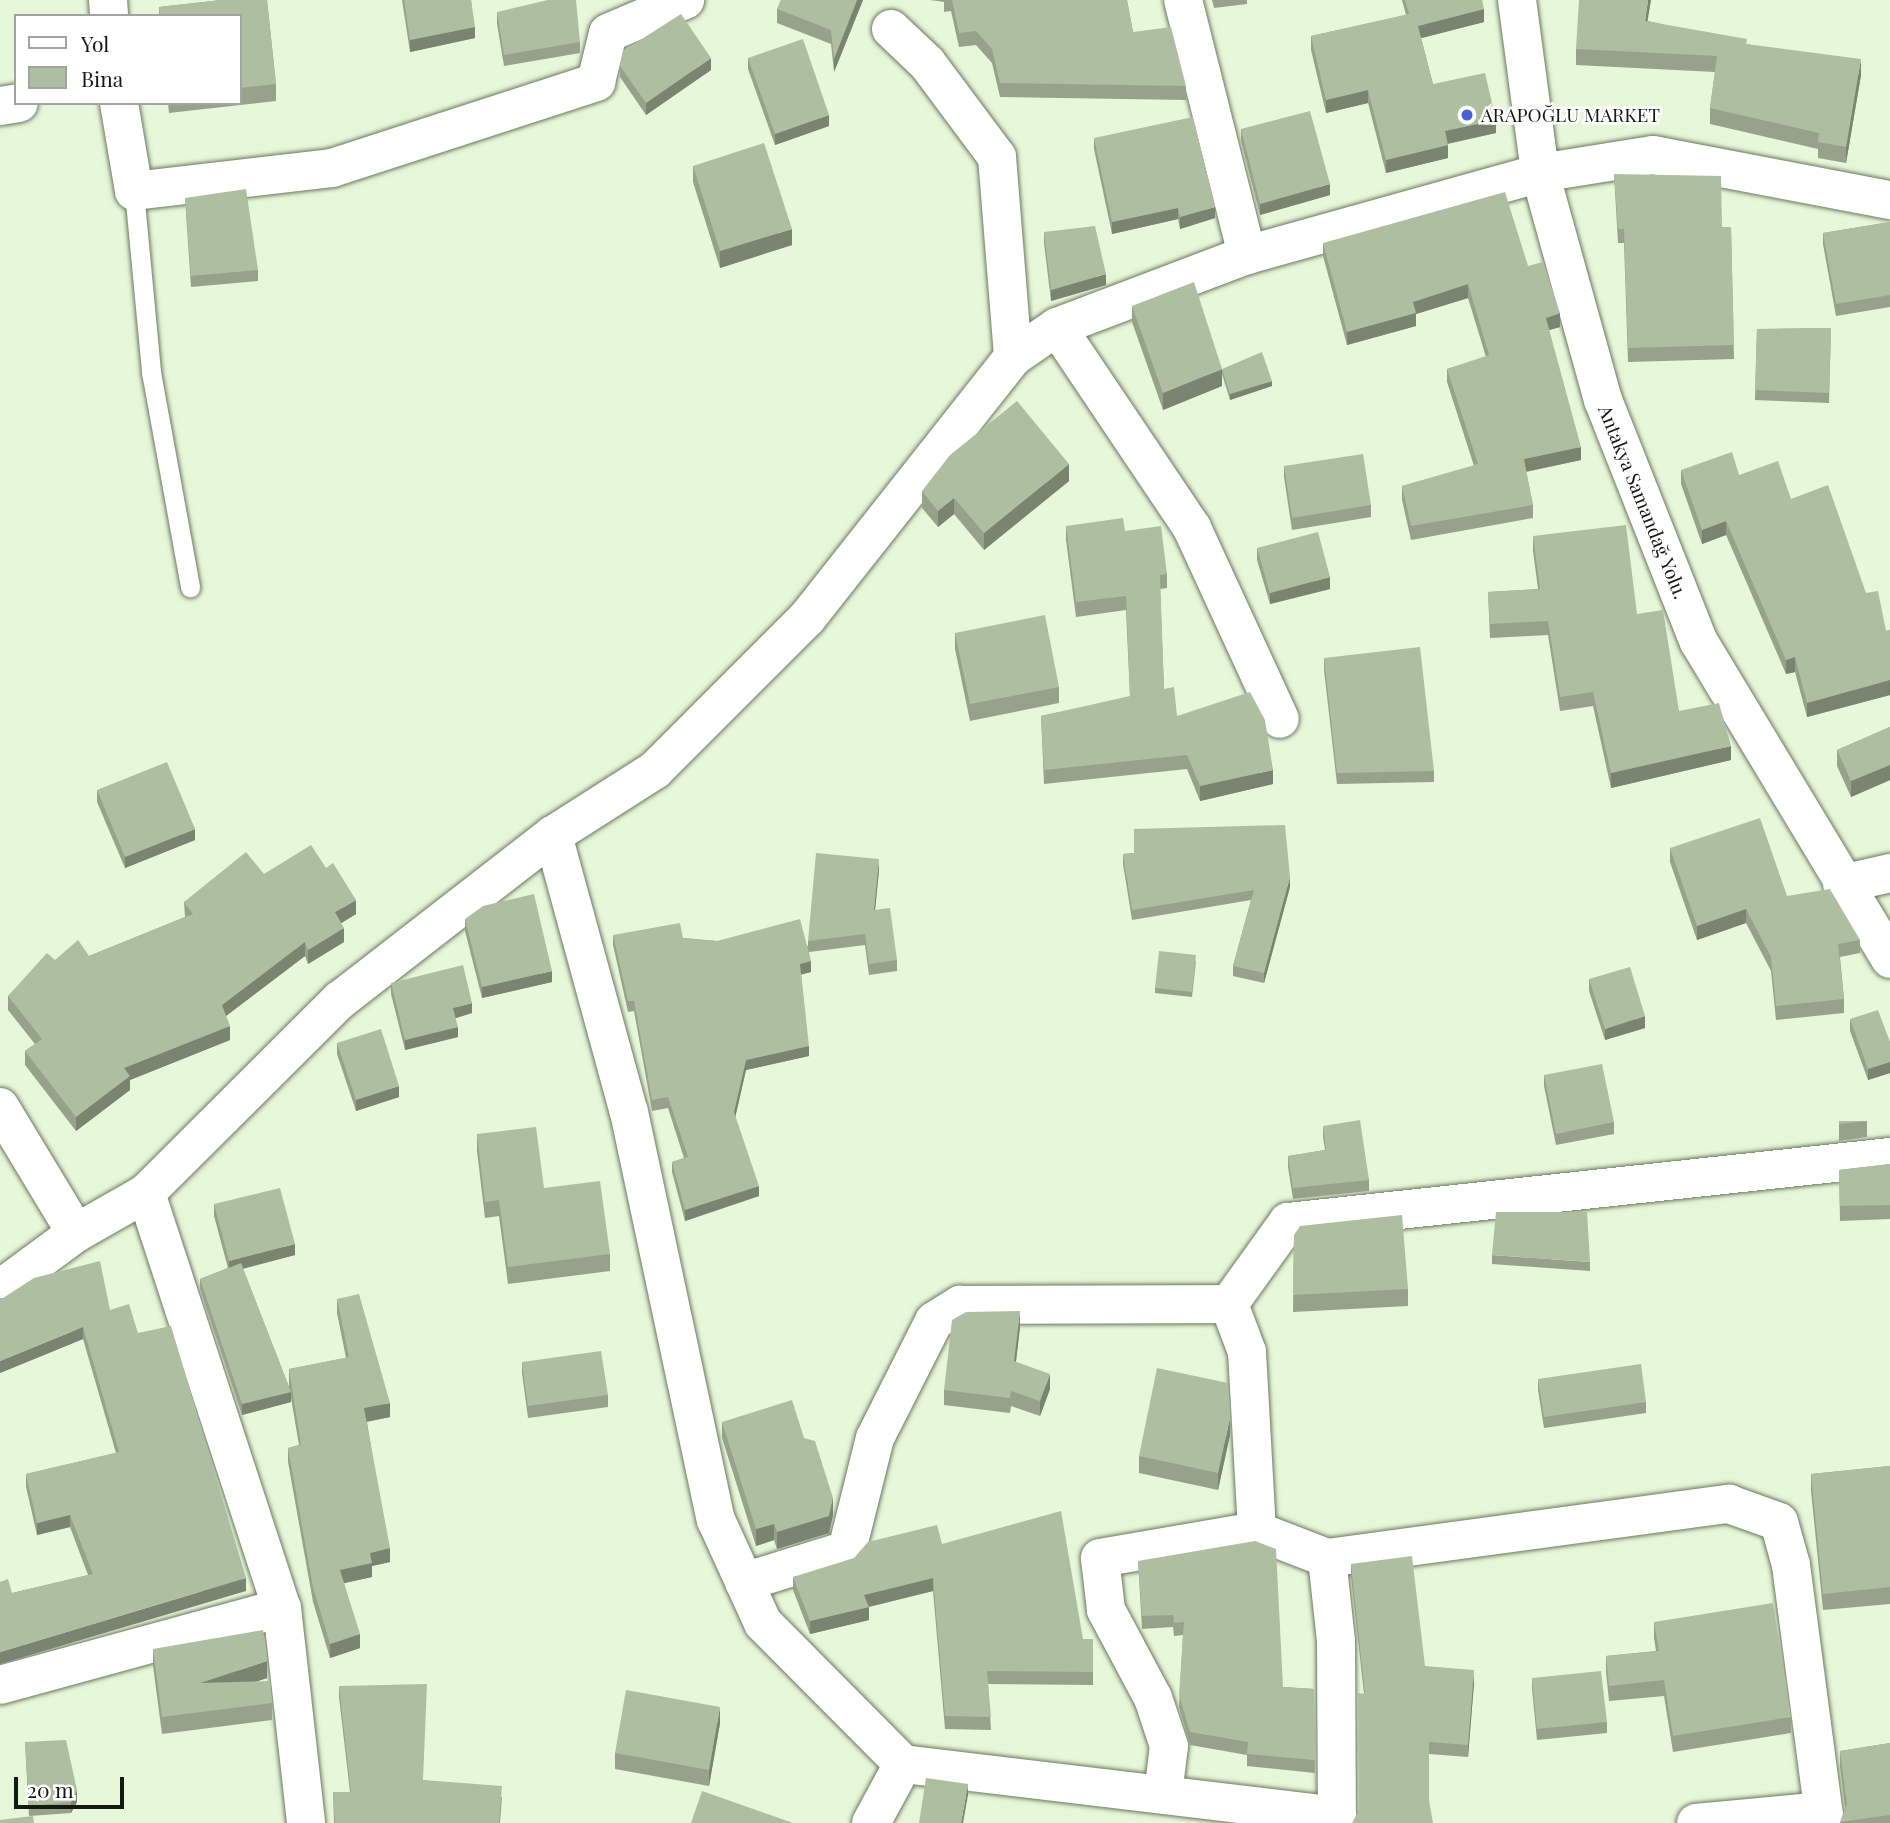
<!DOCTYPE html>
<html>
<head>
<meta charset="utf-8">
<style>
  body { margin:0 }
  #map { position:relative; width:1890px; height:1823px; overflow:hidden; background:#e7f7d9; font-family:"Playfair Display",serif }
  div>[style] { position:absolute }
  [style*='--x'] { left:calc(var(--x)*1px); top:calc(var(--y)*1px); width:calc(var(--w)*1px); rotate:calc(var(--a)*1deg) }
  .roads { filter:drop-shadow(0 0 2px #6a795e) drop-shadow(0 0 2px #6a795e) }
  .service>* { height:19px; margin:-9.5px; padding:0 9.5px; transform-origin:9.5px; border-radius:9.5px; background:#fff }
  .minor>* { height:38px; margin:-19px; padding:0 19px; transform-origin:19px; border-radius:19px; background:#fff }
  .tertiary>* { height:38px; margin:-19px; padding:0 19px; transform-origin:19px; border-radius:19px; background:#fff }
  .wall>* { inset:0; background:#96a38a }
  .shaded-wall>* { inset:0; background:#7a8571 }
  .building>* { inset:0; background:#aebea1 }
  .dots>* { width:19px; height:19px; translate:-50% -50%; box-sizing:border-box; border:4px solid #fff; border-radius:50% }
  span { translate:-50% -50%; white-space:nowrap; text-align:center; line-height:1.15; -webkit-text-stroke:5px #fff; paint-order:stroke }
  .poi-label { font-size:19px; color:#141a0f }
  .left { translate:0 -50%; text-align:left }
  .street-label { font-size:19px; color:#141a0f }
  .legend { position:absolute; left:14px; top:14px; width:228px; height:91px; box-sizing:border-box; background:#fff; border:2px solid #a1a39f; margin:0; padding:9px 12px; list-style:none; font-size:21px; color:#141a0f }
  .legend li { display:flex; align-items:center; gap:14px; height:35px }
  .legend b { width:35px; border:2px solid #a1a39f }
  .scale { position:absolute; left:14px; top:1777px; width:110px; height:32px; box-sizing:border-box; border:4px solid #141a0f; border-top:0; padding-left:9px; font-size:21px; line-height:24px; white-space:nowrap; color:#141a0f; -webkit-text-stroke:5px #fff; paint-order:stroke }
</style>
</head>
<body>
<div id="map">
  <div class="roads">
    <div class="service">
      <i style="--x:134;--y:191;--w:182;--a:84.6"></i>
      <i style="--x:151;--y:372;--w:219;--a:79.7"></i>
    </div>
    <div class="minor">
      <i style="--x:108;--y:0;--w:16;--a:86"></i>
      <i style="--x:1183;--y:0;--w:263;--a:75.9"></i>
      <i style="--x:891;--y:29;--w:50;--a:43.4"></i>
      <i style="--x:927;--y:63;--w:117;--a:53.3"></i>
      <i style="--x:997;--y:157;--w:201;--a:85.4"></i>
      <i style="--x:119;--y:103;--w:89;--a:80.3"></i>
      <i style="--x:134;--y:191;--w:199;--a:-6.6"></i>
      <i style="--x:332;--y:168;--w:278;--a:-18"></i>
      <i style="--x:596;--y:82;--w:50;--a:-76.2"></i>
      <i style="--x:608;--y:33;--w:84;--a:-23.2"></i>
      <i style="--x:0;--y:106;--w:19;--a:-9"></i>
      <i style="--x:1057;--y:327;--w:242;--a:56.1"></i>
      <i style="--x:1192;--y:528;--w:210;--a:65.3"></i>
      <i style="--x:553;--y:835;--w:287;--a:74.7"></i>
      <i style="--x:629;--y:1112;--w:417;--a:78"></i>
      <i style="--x:716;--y:1520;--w:113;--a:65.5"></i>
      <i style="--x:763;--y:1623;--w:199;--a:45.2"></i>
      <i style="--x:903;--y:1764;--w:437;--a:6.8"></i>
      <i style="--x:1337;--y:1816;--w:7;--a:90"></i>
      <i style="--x:1842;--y:884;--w:49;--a:-12.9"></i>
      <i style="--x:0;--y:1107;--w:147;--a:58.9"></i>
      <i style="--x:146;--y:1193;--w:437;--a:71.9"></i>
      <i style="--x:282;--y:1608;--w:216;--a:83.6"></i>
      <i style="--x:0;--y:1289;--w:94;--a:-36.4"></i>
      <i style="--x:76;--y:1233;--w:81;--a:-29.7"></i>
      <i style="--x:146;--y:1193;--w:274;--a:-44.9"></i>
      <i style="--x:340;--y:1000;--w:269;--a:-37.8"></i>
      <i style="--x:553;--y:835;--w:121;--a:-32.5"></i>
      <i style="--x:655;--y:770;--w:215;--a:-45"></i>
      <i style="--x:807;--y:618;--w:333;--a:-51.7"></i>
      <i style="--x:1013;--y:357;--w:53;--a:-34.3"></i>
      <i style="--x:1057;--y:327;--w:203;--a:-20.8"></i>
      <i style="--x:1247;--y:255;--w:304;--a:-15.6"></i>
      <i style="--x:1540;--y:173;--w:114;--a:-9.1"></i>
      <i style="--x:1653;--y:155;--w:241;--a:10.8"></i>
      <i style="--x:1229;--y:1304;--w:51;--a:69.4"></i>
      <i style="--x:1247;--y:1352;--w:179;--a:86.8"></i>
      <i style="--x:1257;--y:1531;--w:75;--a:21.1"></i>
      <i style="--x:1327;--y:1558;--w:83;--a:83.8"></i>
      <i style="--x:1336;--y:1641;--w:175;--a:89.7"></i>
      <i style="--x:1327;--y:1558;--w:406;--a:-7.7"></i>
      <i style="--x:1729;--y:1504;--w:53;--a:19.8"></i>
      <i style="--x:1779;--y:1522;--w:45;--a:74.4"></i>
      <i style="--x:1791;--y:1565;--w:260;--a:82.5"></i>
      <i style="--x:744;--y:1582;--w:108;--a:-17.3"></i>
      <i style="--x:847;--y:1550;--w:115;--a:-76"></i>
      <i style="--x:875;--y:1438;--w:131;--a:-63.2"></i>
      <i style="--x:934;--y:1321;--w:31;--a:-32"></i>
      <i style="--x:960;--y:1305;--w:269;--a:-0.2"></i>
      <i style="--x:1229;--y:1304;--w:101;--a:-54.3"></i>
      <i style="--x:1288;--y:1222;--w:605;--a:-6.16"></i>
      <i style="--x:0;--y:1685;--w:292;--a:-15.3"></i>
      <i style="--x:1163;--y:1794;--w:48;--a:-82.9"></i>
      <i style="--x:1169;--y:1746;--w:51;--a:-108.4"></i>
      <i style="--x:1153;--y:1698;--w:100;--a:-118.1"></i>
      <i style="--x:1106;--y:1610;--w:52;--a:-96.6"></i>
      <i style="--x:1100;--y:1558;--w:159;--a:-9.8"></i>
      <i style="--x:871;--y:1823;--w:67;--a:-61.5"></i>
      <i style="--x:1696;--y:1823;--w:128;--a:-5.4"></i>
    </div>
    <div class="tertiary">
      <i style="--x:1517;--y:0;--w:175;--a:82.4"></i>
      <i style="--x:1540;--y:173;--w:236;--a:74.5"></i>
      <i style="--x:1603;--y:400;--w:260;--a:68.4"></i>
      <i style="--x:1699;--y:642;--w:370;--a:58.9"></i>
    </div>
  </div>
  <div class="wall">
    <i style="clip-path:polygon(221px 0,267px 0,276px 84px,276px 101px,169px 113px,168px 103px,240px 103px,240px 16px,159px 16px,159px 7px)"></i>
    <i style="clip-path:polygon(402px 0,471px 0,475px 38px,410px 52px)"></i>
    <i style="clip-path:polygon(781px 0,863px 0,834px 72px,831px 44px,777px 23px,777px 9px)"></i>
    <i style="clip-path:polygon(930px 0,1127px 0,1133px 32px,1186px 86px,1186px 100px,1000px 97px,992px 63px,976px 45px,959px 47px,951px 11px,944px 12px,944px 2px)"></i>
    <i style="clip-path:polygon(1212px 0,1247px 0,1247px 4px,1214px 8px)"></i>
    <i style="clip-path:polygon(1402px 0,1482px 0,1484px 22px,1421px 38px,1433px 84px,1496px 133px,1448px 144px,1448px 158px,1386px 173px,1368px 103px,1326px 113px,1311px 50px,1311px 36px,1406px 15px)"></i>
    <i style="clip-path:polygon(497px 12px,580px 42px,580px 53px,504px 66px,497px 24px)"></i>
    <i style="clip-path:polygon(1648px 21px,1747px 44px,1861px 75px,1846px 163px,1818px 158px,1818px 149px,1710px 124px,1710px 108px,1715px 72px,1576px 65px,1576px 49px)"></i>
    <i style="clip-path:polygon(748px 58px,829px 126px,775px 145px,748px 69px)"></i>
    <i style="clip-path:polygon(620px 66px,711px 70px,646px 115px,620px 77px)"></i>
    <i style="clip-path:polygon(1241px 129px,1330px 195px,1260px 215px,1241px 141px)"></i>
    <i style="clip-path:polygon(1094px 138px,1215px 218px,1180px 229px,1178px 219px,1112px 234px,1094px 149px)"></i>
    <i style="clip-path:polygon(693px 166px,792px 245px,720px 268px,693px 182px)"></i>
    <i style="clip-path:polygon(1614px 174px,1722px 227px,1731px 227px,1734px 359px,1628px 362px,1624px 243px,1618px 243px)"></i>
    <i style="clip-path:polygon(185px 198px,258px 270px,258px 281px,191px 287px)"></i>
    <i style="clip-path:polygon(1890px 222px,1890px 307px,1836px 316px,1823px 244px,1823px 233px)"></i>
    <i style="clip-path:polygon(1044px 232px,1106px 285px,1051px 301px,1044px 243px)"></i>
    <i style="clip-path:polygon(1323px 243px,1528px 266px,1560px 327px,1549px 330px,1581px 460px,1526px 472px,1533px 505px,1533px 518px,1411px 540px,1402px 500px,1402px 486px,1474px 466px,1447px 382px,1447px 369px,1486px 357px,1468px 298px,1416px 314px,1416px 326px,1347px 345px,1323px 256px)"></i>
    <i style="clip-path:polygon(1132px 306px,1222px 386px,1163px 410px,1132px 322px)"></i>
    <i style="clip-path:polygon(1831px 328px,1829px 403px,1755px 400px,1757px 329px)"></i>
    <i style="clip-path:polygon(1222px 369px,1272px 386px,1230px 400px,1222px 374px)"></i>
    <i style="clip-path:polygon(1284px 466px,1371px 505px,1371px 517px,1292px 530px,1284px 477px)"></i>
    <i style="clip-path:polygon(1681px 470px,1739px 475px,1791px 499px,1866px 593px,1886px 631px,1890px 630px,1890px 695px,1807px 717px,1795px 672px,1786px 674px,1726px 535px,1702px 544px,1681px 484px)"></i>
    <i style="clip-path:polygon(1069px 481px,984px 550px,954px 514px,938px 527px,922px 508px,922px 491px)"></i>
    <i style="clip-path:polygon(1066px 526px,1125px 531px,1167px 574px,1167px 588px,1160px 589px,1164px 689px,1177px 716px,1273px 784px,1200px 801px,1187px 769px,1044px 784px,1041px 716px,1130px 697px,1126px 610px,1076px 617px,1066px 540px)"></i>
    <i style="clip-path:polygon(1533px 536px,1637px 614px,1679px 711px,1731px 760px,1611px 788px,1593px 706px,1560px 711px,1548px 635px,1490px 638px,1488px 592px,1538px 589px,1533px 551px)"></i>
    <i style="clip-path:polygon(1257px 548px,1330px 589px,1270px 604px,1257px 560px)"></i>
    <i style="clip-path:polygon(955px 633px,1059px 687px,1059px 703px,970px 721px,955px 649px)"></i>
    <i style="clip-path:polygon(1324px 658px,1434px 771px,1434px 782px,1337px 784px,1324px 670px)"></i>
    <i style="clip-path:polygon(1890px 727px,1890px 780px,1851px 797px,1837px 766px,1837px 750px)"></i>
    <i style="clip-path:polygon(97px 790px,195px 840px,125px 868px,97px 802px)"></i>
    <i style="clip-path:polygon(1670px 848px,1787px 896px,1860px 940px,1860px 953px,1840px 957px,1844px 999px,1844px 1013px,1776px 1020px,1771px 971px,1746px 923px,1697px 940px,1670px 862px)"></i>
    <i style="clip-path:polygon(1134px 853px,1290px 887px,1264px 983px,1233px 976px,1233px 966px,1251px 900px,1132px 920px,1123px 864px,1123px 854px)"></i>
    <i style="clip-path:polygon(879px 870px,875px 910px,897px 960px,897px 971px,869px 975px,865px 945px,809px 952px,811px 972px,801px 974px,809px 1056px,746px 1070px,735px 1117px,759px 1196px,685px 1221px,672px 1172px,672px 1162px,684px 1158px,668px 1108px,652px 1111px,634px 1011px,628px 1012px,613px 945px,613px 935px,683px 938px,717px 941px,808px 946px,808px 941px)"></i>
    <i style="clip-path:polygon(264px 874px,356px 914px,341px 923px,344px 942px,308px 964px,305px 956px,226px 1016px,230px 1040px,130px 1080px,130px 1090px,76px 1131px,25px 1065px,25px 1051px,35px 1044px,8px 1010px,8px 996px,55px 960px,89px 956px,185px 917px,184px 902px)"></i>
    <i style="clip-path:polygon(465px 919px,552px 982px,482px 998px,465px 931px)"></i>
    <i style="clip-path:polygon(1196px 961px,1192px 997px,1155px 993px,1155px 988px)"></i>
    <i style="clip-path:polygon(1589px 979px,1645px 1028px,1605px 1040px,1589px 991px)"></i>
    <i style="clip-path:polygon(391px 983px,472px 1013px,455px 1018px,458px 1037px,405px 1050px,391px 994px)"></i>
    <i style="clip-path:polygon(1850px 1019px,1890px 1042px,1890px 1073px,1868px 1080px,1850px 1031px)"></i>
    <i style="clip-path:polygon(337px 1043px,399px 1097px,356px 1111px,337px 1054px)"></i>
    <i style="clip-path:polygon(1544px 1075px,1614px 1122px,1614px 1134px,1556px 1145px,1544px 1086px)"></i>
    <i style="clip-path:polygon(1839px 1121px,1867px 1121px,1867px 1137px,1839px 1141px)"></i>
    <i style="clip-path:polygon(1323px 1126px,1369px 1180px,1369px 1191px,1293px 1199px,1288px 1167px,1288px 1156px,1325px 1150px,1323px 1137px)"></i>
    <i style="clip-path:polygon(477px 1134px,544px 1188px,610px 1254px,610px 1271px,508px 1284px,499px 1216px,485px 1218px,477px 1151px)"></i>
    <i style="clip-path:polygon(1890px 1164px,1890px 1219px,1840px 1221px,1839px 1170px)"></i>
    <i style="clip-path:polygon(214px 1204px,295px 1255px,243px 1269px,289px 1387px,289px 1369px,346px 1358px,337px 1313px,337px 1299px,390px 1417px,367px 1422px,390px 1562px,372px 1566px,372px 1577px,344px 1583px,360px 1648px,330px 1658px,313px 1602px,288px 1462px,288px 1448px,299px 1445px,291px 1398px,291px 1402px,242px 1415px,200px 1289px,200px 1279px,228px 1268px,214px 1216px)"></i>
    <i style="clip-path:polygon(1294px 1235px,1408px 1289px,1408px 1306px,1293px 1312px)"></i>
    <i style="clip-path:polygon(1492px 1255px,1590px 1262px,1590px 1271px,1492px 1264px)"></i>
    <i style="clip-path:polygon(110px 1310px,138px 1333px,246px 1591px,12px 1593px,88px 1575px,70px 1527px,37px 1535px,26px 1487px,26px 1474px,116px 1453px,83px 1339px,0 1373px)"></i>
    <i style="clip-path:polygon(1020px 1327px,1016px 1362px,1050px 1389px,1040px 1416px,1011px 1406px,1010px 1413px,944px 1405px,944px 1390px)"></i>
    <i style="clip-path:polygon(522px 1362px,608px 1395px,608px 1407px,528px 1418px,522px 1373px)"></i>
    <i style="clip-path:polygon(1538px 1379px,1646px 1402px,1646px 1413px,1544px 1428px,1538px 1390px)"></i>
    <i style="clip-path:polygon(722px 1422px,804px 1438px,833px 1515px,829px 1533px,777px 1549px,774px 1540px,756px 1546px,722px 1438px)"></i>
    <i style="clip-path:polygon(1230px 1435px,1218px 1490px,1139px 1473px,1139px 1456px)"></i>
    <i style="clip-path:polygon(1890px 1466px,1890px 1604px,1823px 1610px,1811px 1491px,1811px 1474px)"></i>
    <i style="clip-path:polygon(942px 1544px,1083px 1639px,1093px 1639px,1093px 1685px,988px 1684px,991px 1730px,945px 1729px,933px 1591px,869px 1607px,869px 1620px,810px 1634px,793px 1590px,793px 1577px)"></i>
    <i style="clip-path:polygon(1138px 1561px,1283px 1687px,1314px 1689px,1315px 1773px,1247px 1766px,1247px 1755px,1190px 1745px,1179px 1707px,1183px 1635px,1174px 1636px,1173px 1627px,1142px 1629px)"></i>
    <i style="clip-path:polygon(1351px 1564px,1425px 1666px,1474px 1683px,1468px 1757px,1429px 1754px,1429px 1800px,1359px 1810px,1364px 1694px,1351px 1577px)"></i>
    <i style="clip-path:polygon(1654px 1622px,1791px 1717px,1791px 1733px,1673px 1752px,1664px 1696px,1609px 1701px,1606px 1672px,1606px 1656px,1656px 1651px,1654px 1638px)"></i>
    <i style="clip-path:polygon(153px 1649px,267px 1678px,255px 1682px,272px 1703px,272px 1720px,162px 1734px,153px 1666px)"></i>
    <i style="clip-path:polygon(1532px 1678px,1607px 1722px,1607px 1733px,1537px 1740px,1532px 1689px)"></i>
    <i style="clip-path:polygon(339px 1686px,423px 1780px,502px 1797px,500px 1823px,334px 1823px,333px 1792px,350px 1792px,339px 1697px)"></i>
    <i style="clip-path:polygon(720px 1723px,709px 1786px,615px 1769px,615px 1753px)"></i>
    <i style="clip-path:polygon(25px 1742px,77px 1802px,71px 1813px,29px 1816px)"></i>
    <i style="clip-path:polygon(1890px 1743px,1890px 1823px,1840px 1823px,1845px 1808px,1840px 1767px,1840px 1751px)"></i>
  </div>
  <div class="shaded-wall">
    <i style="clip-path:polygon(857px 0,863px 0,834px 72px,834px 59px)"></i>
    <i style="clip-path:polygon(1648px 0,1651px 0,1645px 37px,1645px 21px)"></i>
    <i style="clip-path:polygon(1484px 9px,1484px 22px,1418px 39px,1418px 26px)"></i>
    <i style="clip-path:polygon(475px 27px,475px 38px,410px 52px,410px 40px)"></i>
    <i style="clip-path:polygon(711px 58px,711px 70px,646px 115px,646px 103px)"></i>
    <i style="clip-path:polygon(1861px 59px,1861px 75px,1846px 163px,1846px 147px)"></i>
    <i style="clip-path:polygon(1368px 90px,1368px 103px,1326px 113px,1326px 100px)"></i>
    <i style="clip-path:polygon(829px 115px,829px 126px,775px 145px,775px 134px)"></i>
    <i style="clip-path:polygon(1496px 120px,1496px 133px,1445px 144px,1445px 131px)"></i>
    <i style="clip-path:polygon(1448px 145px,1448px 158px,1386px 173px,1386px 160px)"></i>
    <i style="clip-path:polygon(1330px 184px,1330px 195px,1260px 215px,1260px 204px)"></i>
    <i style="clip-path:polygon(1215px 207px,1215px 218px,1180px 229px,1180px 217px)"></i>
    <i style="clip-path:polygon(1178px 208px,1178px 219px,1112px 234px,1112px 222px)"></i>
    <i style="clip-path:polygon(792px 229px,792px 245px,720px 268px,720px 251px)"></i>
    <i style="clip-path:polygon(1106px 274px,1106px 285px,1051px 301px,1051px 290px)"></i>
    <i style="clip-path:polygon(1468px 284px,1468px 298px,1416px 314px,1416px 326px,1347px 345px,1347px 332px,1413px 302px)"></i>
    <i style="clip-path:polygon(1560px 313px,1560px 327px,1546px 331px,1546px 318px)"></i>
    <i style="clip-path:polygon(1222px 369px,1222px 386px,1163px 410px,1163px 393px)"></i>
    <i style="clip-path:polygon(1272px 381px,1272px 386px,1230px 400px,1230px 394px)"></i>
    <i style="clip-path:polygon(1581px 447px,1581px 460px,1524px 472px,1524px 459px)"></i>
    <i style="clip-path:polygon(1069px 464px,1069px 481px,984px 550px,984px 533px)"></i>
    <i style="clip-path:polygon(954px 498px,954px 514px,938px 527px,938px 511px)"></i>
    <i style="clip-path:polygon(1726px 521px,1726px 535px,1702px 544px,1702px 530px)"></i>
    <i style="clip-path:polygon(1330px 577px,1330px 589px,1270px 604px,1270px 593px)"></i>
    <i style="clip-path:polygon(1795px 657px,1795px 672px,1786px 674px,1786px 660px)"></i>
    <i style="clip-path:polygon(1890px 680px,1890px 695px,1807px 717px,1807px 703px)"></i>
    <i style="clip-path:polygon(1731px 746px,1731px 760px,1611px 788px,1611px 773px)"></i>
    <i style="clip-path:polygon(1890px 765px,1890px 780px,1851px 797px,1851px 781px)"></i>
    <i style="clip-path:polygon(1273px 770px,1273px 784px,1200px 801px,1200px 786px)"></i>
    <i style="clip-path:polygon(195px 829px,195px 840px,125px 868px,125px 857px)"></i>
    <i style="clip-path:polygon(879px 859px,879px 870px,874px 921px,874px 910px)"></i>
    <i style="clip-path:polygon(1290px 877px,1290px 887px,1264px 983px,1264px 973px)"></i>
    <i style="clip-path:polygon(356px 900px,356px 914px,335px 927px,335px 912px)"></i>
    <i style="clip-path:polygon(1746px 909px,1746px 923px,1697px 940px,1697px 926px)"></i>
    <i style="clip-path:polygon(344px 928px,344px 942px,308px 964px,308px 950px)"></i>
    <i style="clip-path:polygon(305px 942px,305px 956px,222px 1019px,222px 1005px)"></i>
    <i style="clip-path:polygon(811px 961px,811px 972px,800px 975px,800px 964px)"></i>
    <i style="clip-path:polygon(552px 971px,552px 982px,482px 998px,482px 987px)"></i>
    <i style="clip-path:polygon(472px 1003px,472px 1013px,453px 1019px,453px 1008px)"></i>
    <i style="clip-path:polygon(1645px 1016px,1645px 1028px,1605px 1040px,1605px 1029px)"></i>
    <i style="clip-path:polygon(230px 1026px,230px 1040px,130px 1080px,130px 1090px,76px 1131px,76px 1117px,124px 1068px)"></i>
    <i style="clip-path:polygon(458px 1027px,458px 1037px,405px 1050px,405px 1040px)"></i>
    <i style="clip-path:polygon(809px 1046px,809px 1056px,746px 1070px,734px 1123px,734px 1112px,746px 1060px)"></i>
    <i style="clip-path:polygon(1890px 1062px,1890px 1073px,1868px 1080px,1868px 1069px)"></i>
    <i style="clip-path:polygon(399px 1086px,399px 1097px,356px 1111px,356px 1100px)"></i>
    <i style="clip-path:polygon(759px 1186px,759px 1196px,685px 1221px,685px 1210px)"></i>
    <i style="clip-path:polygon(295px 1244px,295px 1255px,229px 1272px,229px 1261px)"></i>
    <i style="clip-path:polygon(1020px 1311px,1020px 1327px,1014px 1377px,1014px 1361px)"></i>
    <i style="clip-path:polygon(83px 1327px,83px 1339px,0 1373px,0 1361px)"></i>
    <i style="clip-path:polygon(1050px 1374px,1050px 1389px,1040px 1416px,1040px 1401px)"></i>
    <i style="clip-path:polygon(291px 1392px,291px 1402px,242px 1415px,242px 1404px)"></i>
    <i style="clip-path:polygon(390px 1403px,390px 1417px,364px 1422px,364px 1408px)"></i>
    <i style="clip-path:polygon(1230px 1418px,1230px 1435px,1218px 1490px,1218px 1473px)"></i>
    <i style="clip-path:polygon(833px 1498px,833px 1515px,829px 1533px,777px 1549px,777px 1532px)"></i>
    <i style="clip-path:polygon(70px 1515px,70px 1527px,37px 1535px,37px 1523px)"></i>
    <i style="clip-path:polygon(774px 1524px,774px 1540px,756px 1546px,756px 1529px)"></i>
    <i style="clip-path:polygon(390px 1548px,390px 1562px,372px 1566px,372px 1577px,340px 1584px,340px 1570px,370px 1553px)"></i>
    <i style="clip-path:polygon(246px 1578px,246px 1591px,0 1664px,0 1652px)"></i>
    <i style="clip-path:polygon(933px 1578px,933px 1591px,864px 1608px,864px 1595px)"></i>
    <i style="clip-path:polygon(869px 1607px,869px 1620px,810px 1634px,810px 1621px)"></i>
    <i style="clip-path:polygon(360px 1634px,360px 1648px,330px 1658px,330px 1644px)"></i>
    <i style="clip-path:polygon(267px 1661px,267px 1678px,200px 1700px,200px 1683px)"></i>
    <i style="clip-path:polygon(1474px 1670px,1474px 1683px,1468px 1757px,1468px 1745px)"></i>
    <i style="clip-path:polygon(720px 1707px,720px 1723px,709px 1786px,709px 1770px)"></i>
    <i style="clip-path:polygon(968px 1784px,968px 1795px,963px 1823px,961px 1823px)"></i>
    <i style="clip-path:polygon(77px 1790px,77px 1802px,71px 1813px,71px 1802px)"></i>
  </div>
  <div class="building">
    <i style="clip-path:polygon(221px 0,267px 0,276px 84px,240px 88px,240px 16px,160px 16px,159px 7px)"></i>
    <i style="clip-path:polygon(404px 0,471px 0,475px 27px,410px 40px)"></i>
    <i style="clip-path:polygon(548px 0,576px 0,580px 42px,504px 55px,497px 12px)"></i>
    <i style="clip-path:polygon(781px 0,857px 0,834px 59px,831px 30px,777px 9px)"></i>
    <i style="clip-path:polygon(952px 0,1127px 0,1133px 32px,1171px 27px,1186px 86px,1000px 83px,992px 49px,976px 31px,959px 33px)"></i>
    <i style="clip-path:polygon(1405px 0,1482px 0,1484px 9px,1418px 26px,1433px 84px,1485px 73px,1496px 120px,1445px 131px,1448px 145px,1386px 160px,1368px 90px,1326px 100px,1311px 36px,1409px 14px)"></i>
    <i style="clip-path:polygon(1579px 0,1648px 0,1645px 21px,1747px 39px,1746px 44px,1861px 59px,1846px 147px,1818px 142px,1819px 133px,1710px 108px,1717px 56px,1576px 49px)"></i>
    <i style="clip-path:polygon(681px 14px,711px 58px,646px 103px,620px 66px,623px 51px)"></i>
    <i style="clip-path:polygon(803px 39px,829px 115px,775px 134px,748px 58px)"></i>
    <i style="clip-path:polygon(1310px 111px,1330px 184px,1260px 204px,1241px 129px)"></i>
    <i style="clip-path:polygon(1193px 117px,1215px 207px,1180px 217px,1178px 208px,1112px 222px,1094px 138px)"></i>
    <i style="clip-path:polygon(764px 143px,792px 229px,720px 251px,693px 166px)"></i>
    <i style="clip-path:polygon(1614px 174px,1721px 176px,1722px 227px,1731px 227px,1734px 345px,1628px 348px,1624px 229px,1618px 229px)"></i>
    <i style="clip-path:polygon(246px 189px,258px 270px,191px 276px,185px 198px)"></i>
    <i style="clip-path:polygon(1505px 192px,1528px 266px,1543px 262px,1560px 313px,1546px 318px,1581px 447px,1524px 459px,1533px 505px,1411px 526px,1402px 486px,1478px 464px,1447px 369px,1489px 355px,1468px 284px,1413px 302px,1416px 313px,1347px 332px,1323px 243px)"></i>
    <i style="clip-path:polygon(1890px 222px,1890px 295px,1836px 304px,1823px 233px)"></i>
    <i style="clip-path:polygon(1095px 226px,1106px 274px,1051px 290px,1044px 232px)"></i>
    <i style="clip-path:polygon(1194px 282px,1222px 369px,1163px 393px,1132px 306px)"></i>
    <i style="clip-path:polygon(1831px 328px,1829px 393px,1755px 390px,1757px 329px)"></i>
    <i style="clip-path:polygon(1262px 352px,1272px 381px,1230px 394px,1222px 369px)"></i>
    <i style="clip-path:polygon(1017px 401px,1069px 464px,984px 533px,954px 498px,938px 511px,922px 491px,950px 455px)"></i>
    <i style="clip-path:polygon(1732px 452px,1739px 475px,1778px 461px,1791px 499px,1828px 485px,1866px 593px,1878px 591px,1886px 631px,1890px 630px,1890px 680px,1807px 703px,1795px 657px,1786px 660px,1726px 521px,1702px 530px,1681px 470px)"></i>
    <i style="clip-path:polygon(1363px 454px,1371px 505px,1292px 518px,1284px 466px)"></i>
    <i style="clip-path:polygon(1123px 518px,1125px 531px,1161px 526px,1167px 574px,1160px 575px,1164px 689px,1174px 687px,1177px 716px,1250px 692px,1265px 720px,1273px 770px,1200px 786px,1187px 755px,1044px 770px,1041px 716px,1130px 696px,1126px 596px,1076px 602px,1066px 526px)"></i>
    <i style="clip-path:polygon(1626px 525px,1637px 614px,1663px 610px,1679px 711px,1719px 703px,1731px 746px,1611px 773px,1593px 692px,1560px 697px,1548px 621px,1490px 624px,1488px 592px,1540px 589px,1533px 536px)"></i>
    <i style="clip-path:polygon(1318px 532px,1330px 577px,1270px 593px,1257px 548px)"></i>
    <i style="clip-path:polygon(1045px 615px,1059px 687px,970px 704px,955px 633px)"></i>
    <i style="clip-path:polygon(1420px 647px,1434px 771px,1337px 773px,1324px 658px)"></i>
    <i style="clip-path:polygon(1890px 727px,1890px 765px,1851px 781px,1837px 750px)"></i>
    <i style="clip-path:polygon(167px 762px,195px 829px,125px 857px,97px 790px)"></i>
    <i style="clip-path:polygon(1760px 818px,1787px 896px,1830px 889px,1860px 940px,1838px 944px,1844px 999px,1776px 1006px,1771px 957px,1746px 909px,1697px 926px,1670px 848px)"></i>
    <i style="clip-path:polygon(1285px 825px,1290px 877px,1264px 973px,1233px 966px,1254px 890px,1132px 910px,1123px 854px,1134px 853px,1134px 829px)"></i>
    <i style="clip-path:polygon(311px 845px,326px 868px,333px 863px,356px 900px,335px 912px,344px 928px,308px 950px,305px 942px,222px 1005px,230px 1026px,124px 1068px,130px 1076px,76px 1117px,25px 1051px,42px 1039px,8px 996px,47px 953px,55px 960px,78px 940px,89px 956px,193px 914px,184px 902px,246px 852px,264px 874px)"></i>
    <i style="clip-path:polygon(816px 853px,879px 859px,874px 910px,890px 908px,897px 960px,869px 964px,865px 934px,808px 941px)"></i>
    <i style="clip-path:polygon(534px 894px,552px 971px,482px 987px,465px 919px,483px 906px)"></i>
    <i style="clip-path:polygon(800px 919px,811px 961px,800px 964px,809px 1046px,746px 1060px,734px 1112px,759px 1186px,685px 1210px,672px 1162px,688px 1157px,668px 1097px,652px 1100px,634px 1001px,628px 1001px,613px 935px,680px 923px,683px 938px,717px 941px)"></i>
    <i style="clip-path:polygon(1159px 951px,1196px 955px,1192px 992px,1155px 988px)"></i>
    <i style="clip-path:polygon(463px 965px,472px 1003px,453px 1008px,458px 1027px,405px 1040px,391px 983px)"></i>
    <i style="clip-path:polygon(1630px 967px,1645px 1016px,1605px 1029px,1589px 979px)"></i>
    <i style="clip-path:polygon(1878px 1010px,1890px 1042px,1890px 1062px,1868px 1069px,1850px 1019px)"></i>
    <i style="clip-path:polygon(381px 1029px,399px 1086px,356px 1100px,337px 1043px)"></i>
    <i style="clip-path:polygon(1602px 1064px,1614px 1122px,1556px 1134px,1544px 1075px)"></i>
    <i style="clip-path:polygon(1360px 1120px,1369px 1180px,1293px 1188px,1288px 1156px,1326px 1150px,1323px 1126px)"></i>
    <i style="clip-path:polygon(1839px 1121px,1867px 1121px,1839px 1124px)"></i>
    <i style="clip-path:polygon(536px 1127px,544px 1188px,600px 1181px,610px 1254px,508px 1267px,499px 1200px,485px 1202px,477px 1134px)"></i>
    <i style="clip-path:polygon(1890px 1164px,1890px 1205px,1840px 1206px,1839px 1170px)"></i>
    <i style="clip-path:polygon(280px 1188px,295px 1244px,229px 1261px,214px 1204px)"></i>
    <i style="clip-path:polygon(1496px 1212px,1587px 1212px,1590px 1262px,1492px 1255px)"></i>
    <i style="clip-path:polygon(1402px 1215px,1408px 1289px,1293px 1295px,1294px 1235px,1300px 1226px)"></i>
    <i style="clip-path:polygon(100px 1261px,110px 1310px,129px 1304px,138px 1333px,171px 1326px,246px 1578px,0 1652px,0 1582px,8px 1579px,12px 1593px,93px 1574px,70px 1515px,37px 1523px,26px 1474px,119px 1452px,83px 1327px,0 1361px,0 1298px,3px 1298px,34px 1278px)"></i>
    <i style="clip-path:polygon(241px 1263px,291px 1392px,242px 1404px,200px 1279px)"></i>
    <i style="clip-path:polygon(359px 1294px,390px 1403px,364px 1408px,390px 1548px,370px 1553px,372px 1563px,340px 1570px,360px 1634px,330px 1644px,313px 1587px,288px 1448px,301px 1445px,289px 1369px,349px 1357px,337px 1299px)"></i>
    <i style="clip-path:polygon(1020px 1311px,1014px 1361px,1050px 1374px,1040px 1401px,1011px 1391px,1010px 1398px,944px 1390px,952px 1320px,966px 1312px)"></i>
    <i style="clip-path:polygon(601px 1351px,608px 1395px,528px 1406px,522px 1362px)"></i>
    <i style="clip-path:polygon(1641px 1364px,1646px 1402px,1544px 1417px,1538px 1379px)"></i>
    <i style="clip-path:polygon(1157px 1368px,1228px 1383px,1230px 1418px,1218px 1473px,1139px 1456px)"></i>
    <i style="clip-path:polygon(792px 1400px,804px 1438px,815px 1441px,833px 1498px,829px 1516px,777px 1532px,774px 1524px,756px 1529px,722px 1422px)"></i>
    <i style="clip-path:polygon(1890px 1466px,1890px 1587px,1823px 1594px,1811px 1474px)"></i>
    <i style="clip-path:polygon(1061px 1511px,1083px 1639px,1093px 1639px,1093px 1672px,987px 1671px,991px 1717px,945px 1716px,933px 1578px,864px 1595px,869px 1607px,810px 1621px,793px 1577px,854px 1558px,868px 1542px,937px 1525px,942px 1544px)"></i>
    <i style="clip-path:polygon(1255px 1541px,1276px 1549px,1283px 1687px,1314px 1689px,1315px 1760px,1247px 1754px,1248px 1742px,1190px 1732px,1179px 1695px,1184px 1622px,1174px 1623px,1173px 1615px,1142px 1616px,1138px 1561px)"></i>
    <i style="clip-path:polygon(1412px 1556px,1425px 1666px,1474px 1670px,1468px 1745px,1429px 1742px,1429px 1800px,1433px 1823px,1352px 1823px,1359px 1810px,1358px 1693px,1365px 1694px,1351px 1564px)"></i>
    <i style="clip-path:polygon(1773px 1603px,1791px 1717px,1673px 1736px,1664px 1680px,1609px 1686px,1606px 1656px,1659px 1651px,1654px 1622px)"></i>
    <i style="clip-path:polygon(263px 1630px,267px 1661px,200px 1683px,270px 1681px,272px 1703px,162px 1717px,153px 1649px)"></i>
    <i style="clip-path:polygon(1601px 1671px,1607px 1722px,1537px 1729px,1532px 1678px)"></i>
    <i style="clip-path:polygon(427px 1684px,423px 1780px,502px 1786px,499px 1823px,335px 1823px,333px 1792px,351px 1792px,339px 1686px)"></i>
    <i style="clip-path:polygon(626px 1690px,720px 1707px,709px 1770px,615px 1753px)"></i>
    <i style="clip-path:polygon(66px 1740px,77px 1790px,71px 1802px,29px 1806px,25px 1742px)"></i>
    <i style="clip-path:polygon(1890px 1743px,1890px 1815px,1840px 1822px,1847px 1804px,1840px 1751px)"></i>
    <i style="clip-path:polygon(926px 1778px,968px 1784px,961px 1823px,919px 1823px)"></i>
    <i style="clip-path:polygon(702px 1791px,793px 1823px,691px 1823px)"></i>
    <i style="clip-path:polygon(33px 1816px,34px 1823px,0 1823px,0 1820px)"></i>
  </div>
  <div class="dots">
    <i style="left:1467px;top:115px;background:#4960d4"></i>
  </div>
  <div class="poi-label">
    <span class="left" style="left:1481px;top:115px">ARAPOĞLU MARKET</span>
  </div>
  <div class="street-label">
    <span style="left:1643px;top:502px;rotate:68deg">Antakya Samandağ Yolu.</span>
  </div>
  <ul class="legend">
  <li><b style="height:9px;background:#fff"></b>Yol</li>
  <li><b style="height:19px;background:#aebea1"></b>Bina</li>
  </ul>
  <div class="scale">20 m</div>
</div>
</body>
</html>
